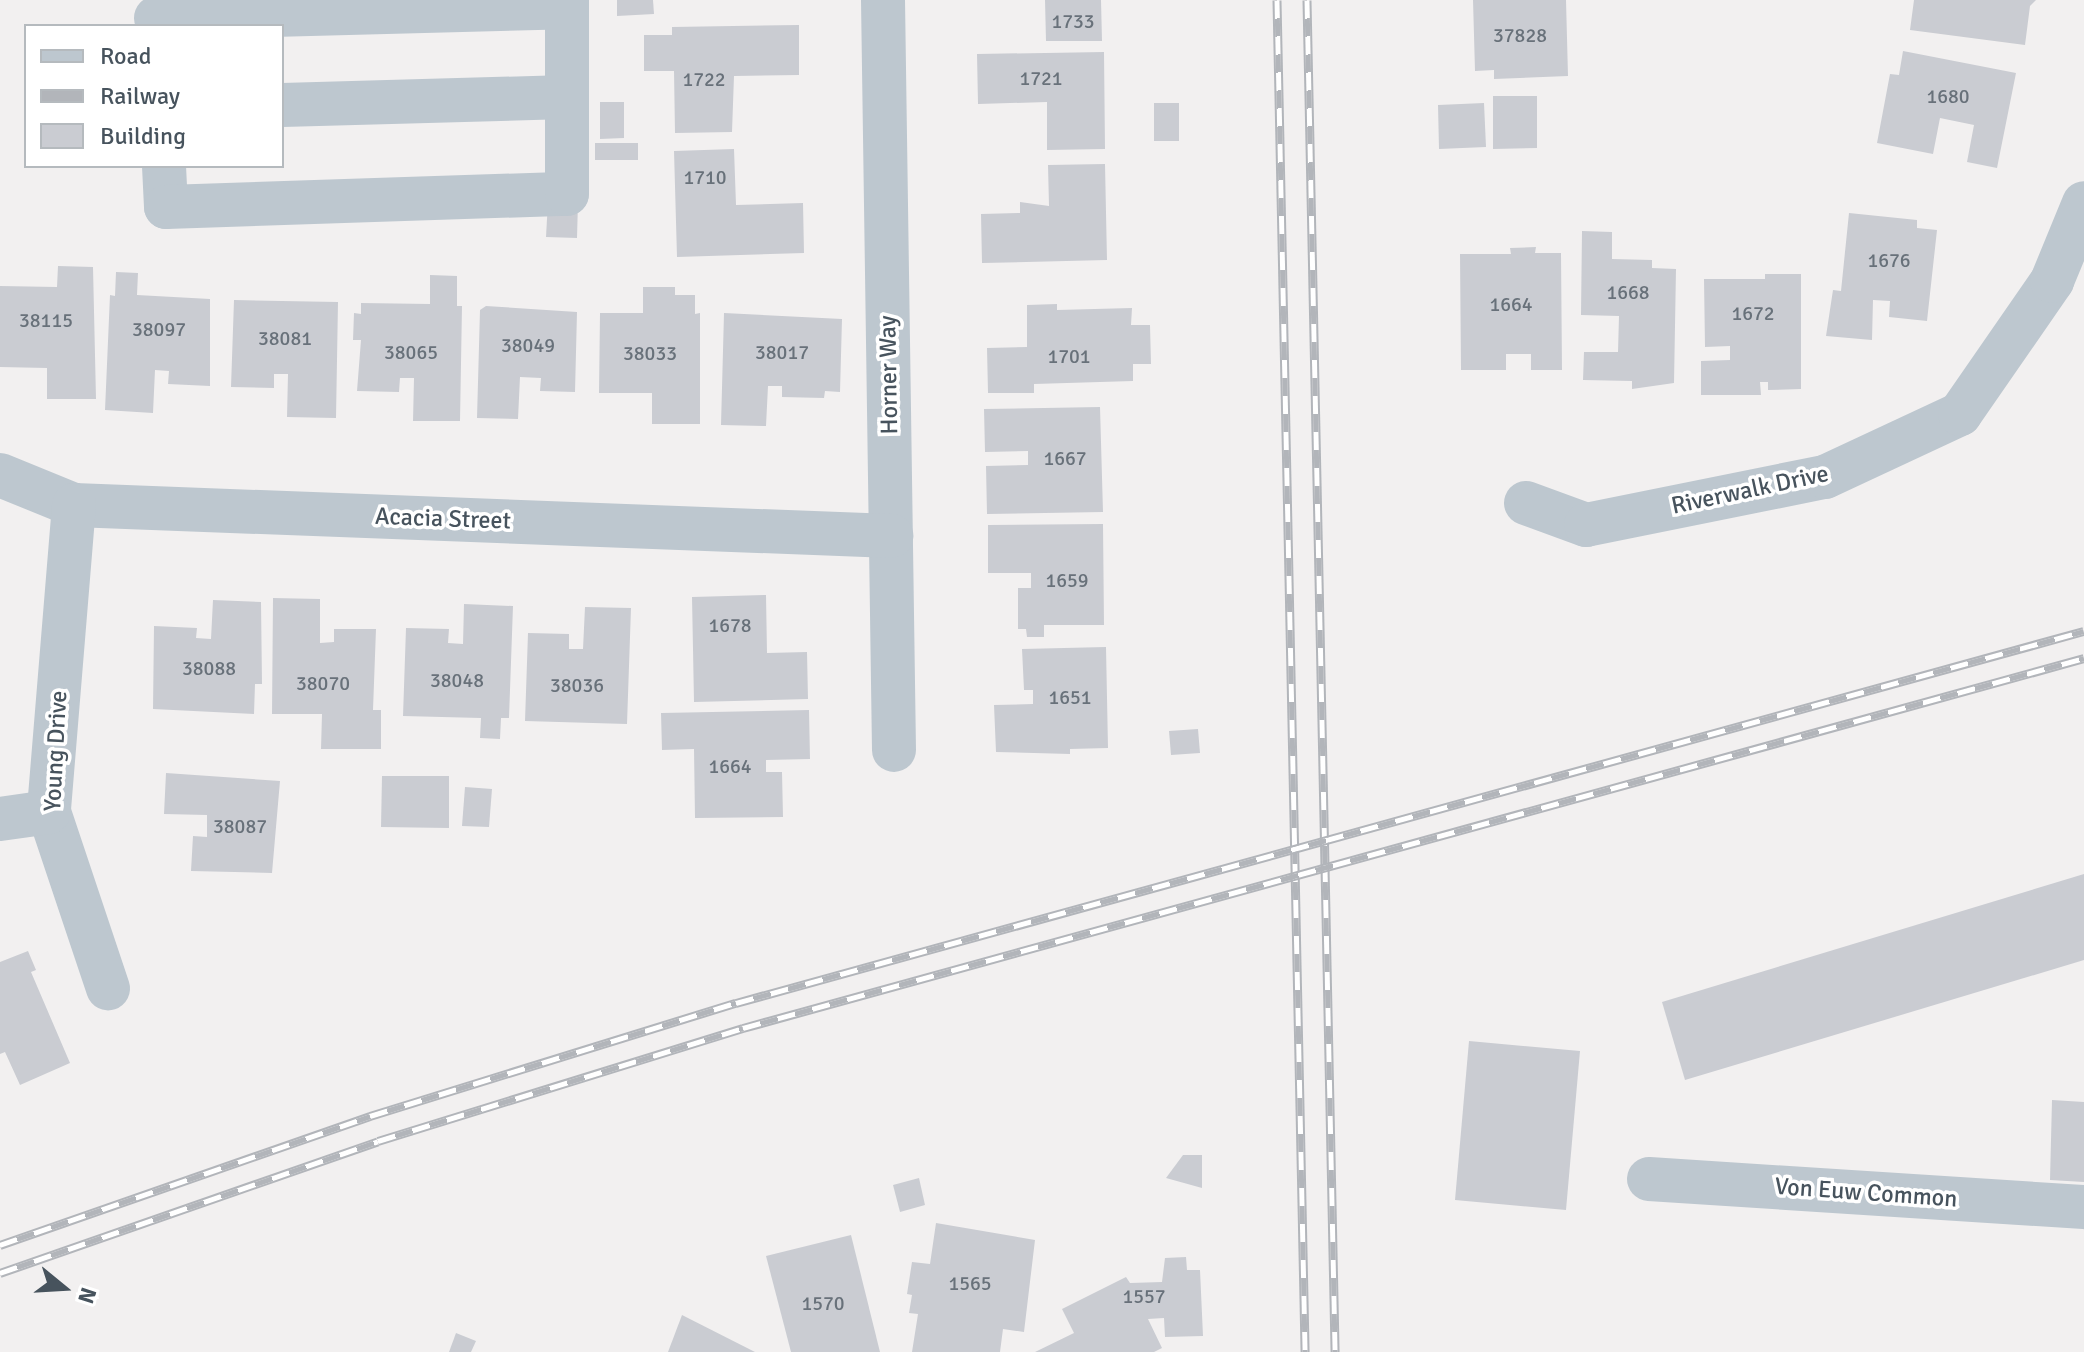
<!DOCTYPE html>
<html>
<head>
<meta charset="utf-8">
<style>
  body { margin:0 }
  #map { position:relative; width:2084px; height:1352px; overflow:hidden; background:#f2f0f0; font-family:Signika,sans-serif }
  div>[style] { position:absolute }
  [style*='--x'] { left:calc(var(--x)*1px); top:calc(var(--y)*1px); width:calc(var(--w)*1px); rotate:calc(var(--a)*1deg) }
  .building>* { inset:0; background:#caccd2 }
  .minor>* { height:44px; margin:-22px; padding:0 22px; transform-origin:22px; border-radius:22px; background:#bdc7cf }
  .rail>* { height:9px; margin-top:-4.5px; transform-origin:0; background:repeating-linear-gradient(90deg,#fff 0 18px,#b2b5ba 0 36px); box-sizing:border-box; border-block:2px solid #b2b5ba }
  span { translate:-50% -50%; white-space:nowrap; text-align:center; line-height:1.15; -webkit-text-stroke:7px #fff; paint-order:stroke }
  .number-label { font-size:20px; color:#68717a }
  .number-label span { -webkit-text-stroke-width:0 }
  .street-label { font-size:24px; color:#47535d }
  .legend { position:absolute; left:24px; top:24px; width:260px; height:144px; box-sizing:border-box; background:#fff; border:2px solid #b5babe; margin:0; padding:10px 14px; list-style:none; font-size:24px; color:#47535d }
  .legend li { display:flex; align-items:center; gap:16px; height:40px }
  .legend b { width:40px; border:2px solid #b5babe }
  .north { position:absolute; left:24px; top:1248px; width:80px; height:80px; -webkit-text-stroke:6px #fff; paint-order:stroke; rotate:108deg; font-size:22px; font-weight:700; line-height:32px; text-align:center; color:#47535d }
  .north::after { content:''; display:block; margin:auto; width:28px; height:36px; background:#47535d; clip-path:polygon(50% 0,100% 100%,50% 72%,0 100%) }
</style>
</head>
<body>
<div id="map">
  <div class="building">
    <i style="clip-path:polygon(617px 0,653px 0,654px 14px,617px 16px)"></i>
    <i style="clip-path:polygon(1045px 0,1101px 0,1102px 41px,1046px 41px)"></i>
    <i style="clip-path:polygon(1473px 0,1566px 0,1568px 76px,1494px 79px,1494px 70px,1475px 71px)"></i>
    <i style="clip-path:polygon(1914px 0,2036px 0,2030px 6px,2025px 45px,1910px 30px)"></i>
    <i style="clip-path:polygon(799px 25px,799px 75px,734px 76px,732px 132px,675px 133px,674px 71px,644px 71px,644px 35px,672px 35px,672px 27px)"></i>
    <i style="clip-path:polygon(1903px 51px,2016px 73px,1997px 168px,1967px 162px,1974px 125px,1940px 118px,1933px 154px,1877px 143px,1890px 74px,1899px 75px)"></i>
    <i style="clip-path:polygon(1104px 52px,1105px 149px,1047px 150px,1047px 102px,978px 104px,977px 54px)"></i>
    <i style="clip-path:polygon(1493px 96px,1537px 96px,1537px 148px,1493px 149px)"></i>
    <i style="clip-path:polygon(600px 102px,624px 102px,624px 138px,600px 139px)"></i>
    <i style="clip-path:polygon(1154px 103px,1179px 103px,1179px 141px,1154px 141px)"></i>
    <i style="clip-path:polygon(1484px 103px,1486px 147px,1439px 149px,1438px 105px)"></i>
    <i style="clip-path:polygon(595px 143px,638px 143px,638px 160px,595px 160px)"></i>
    <i style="clip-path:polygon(734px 149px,736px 205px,803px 203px,804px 253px,677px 257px,674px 151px)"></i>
    <i style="clip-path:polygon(1105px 164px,1107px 260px,982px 263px,981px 214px,1020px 213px,1020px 202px,1049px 206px,1048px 165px)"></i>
    <i style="clip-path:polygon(548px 201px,578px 202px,577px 238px,546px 237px)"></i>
    <i style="clip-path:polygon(1849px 213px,1917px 220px,1917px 228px,1937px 230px,1927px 321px,1889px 317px,1890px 301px,1873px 300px,1872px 340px,1826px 336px,1833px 290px,1841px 291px)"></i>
    <i style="clip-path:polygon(1582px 231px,1612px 232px,1612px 259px,1652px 260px,1652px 268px,1676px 269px,1674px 383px,1632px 389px,1632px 381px,1583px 380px,1584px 352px,1618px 352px,1619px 316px,1581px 315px)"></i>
    <i style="clip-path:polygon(1536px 247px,1535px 253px,1561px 253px,1562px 370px,1531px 370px,1531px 354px,1506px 354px,1506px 370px,1461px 370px,1460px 254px,1511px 254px,1510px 248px)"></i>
    <i style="clip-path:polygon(58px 266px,93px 267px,96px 399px,47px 399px,47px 368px,0 367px,0 286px,57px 287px)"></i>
    <i style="clip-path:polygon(116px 272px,138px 273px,137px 295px,210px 299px,210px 386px,168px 384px,169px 371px,155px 370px,153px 413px,105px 410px,110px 295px,115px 296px)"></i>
    <i style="clip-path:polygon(1765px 274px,1801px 274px,1801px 389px,1768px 390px,1768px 382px,1760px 382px,1761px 395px,1701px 395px,1701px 361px,1730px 360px,1730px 346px,1705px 347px,1704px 279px,1765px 279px)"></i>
    <i style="clip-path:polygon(430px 275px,457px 276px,457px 306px,462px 306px,460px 421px,413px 421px,414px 378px,400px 378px,399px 392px,357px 391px,361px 340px,353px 340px,354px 313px,361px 314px,361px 303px,430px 304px)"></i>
    <i style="clip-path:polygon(643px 287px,675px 287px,675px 295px,695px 295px,695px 314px,700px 313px,700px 424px,652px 424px,652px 393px,599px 393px,600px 313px,643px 313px)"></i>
    <i style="clip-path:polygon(234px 300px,338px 302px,336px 418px,287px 417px,288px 374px,274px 374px,274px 388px,231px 387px)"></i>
    <i style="clip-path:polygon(1057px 304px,1057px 310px,1132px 308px,1131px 325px,1150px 325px,1151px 364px,1133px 364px,1133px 381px,1034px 384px,1034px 393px,988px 393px,987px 348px,1027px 347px,1027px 305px)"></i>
    <i style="clip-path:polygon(486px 306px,577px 312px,575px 392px,540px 391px,541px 378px,520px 377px,518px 419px,477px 418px,480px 310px)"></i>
    <i style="clip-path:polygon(724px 313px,842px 319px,840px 392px,825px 391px,824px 398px,782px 397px,782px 386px,768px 386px,766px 426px,721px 425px)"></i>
    <i style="clip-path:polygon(1100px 407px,1103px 512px,987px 514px,986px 466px,1028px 465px,1028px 451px,985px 452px,984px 409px)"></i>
    <i style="clip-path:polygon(1103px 524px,1104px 625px,1044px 625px,1044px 637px,1027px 637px,1026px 629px,1018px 629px,1018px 588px,1031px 588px,1031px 573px,988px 573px,988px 525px)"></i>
    <i style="clip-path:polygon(766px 595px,767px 653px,807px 652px,808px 699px,694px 702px,692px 597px)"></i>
    <i style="clip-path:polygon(273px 598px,320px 599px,320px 643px,334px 642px,334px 629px,376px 629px,373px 710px,381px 710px,381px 749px,321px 749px,322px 714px,272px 714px)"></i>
    <i style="clip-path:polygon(213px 600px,261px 602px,262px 684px,255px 684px,254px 714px,153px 709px,154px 626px,197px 628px,196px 638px,211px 639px)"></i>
    <i style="clip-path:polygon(464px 604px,513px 606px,509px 718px,501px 718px,500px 739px,480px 738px,481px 718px,403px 716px,406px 628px,449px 629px,448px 643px,463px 644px)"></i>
    <i style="clip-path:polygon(585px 607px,631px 608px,627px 724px,525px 721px,528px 633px,569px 634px,569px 649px,583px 649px)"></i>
    <i style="clip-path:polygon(1106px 647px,1108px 748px,1070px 749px,1070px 754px,996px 752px,994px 705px,1033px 704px,1033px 690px,1024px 690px,1022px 649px)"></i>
    <i style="clip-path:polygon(809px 710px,810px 759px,766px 760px,766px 772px,782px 772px,783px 817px,695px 818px,694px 749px,662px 750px,661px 713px)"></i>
    <i style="clip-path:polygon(1198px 729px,1200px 753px,1171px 755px,1169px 731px)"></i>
    <i style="clip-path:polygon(166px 773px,280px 781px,272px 873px,191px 871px,193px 836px,207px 837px,207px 815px,164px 814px)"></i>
    <i style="clip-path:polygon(382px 776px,449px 776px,449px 828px,381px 827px)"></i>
    <i style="clip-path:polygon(465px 787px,492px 789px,489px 827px,462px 826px)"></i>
    <i style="clip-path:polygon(2084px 874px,2084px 960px,1685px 1080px,1662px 1002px)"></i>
    <i style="clip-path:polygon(28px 951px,36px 970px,31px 972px,70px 1063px,20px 1085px,5px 1052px,0 1054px,0 962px)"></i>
    <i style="clip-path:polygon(1469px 1041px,1580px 1051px,1566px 1210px,1455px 1200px)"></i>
    <i style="clip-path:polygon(2052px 1100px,2084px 1102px,2084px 1182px,2050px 1180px)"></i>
    <i style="clip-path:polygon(1183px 1155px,1202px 1155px,1202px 1188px,1166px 1178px)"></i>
    <i style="clip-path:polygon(919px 1178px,925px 1205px,900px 1212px,893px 1185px)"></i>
    <i style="clip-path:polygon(936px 1223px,1035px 1240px,1024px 1332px,1003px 1329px,1000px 1352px,912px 1352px,918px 1314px,909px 1313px,912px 1295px,907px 1294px,912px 1262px,930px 1264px)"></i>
    <i style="clip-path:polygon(851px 1235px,880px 1352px,791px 1352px,766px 1256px)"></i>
    <i style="clip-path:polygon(1186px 1257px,1187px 1270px,1200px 1270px,1203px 1336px,1165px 1337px,1164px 1318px,1148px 1319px,1162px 1348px,1154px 1352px,1035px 1352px,1074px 1333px,1062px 1309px,1126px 1277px,1130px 1283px,1162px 1282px,1165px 1258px)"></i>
    <i style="clip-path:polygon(682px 1315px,755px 1352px,668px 1352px)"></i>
    <i style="clip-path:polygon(456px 1333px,476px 1341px,471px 1352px,449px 1352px)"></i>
  </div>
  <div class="minor">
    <i style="--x:883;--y:0;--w:750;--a:89.16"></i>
    <i style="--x:156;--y:18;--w:411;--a:-1.5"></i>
    <i style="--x:282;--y:105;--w:285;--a:-1.6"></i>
    <i style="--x:164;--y:166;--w:41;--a:87.2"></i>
    <i style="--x:166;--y:207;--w:401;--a:-1.9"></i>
    <i style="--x:567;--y:194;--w:194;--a:-90"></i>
    <i style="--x:0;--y:475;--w:80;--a:22.1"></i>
    <i style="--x:74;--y:505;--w:818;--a:2.17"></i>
    <i style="--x:1526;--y:503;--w:64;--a:20.1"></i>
    <i style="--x:1586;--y:525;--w:244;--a:-11.4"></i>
    <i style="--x:1825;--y:477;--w:149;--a:-25"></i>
    <i style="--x:1960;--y:414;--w:162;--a:-55.3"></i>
    <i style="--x:2052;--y:281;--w:84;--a:-67.7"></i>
    <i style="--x:74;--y:505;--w:308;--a:94.7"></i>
    <i style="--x:49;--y:812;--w:186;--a:71.5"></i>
    <i style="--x:0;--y:819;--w:49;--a:-8.1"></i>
    <i style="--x:1649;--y:1179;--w:436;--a:3.7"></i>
  </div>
  <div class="rail">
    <i style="--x:1277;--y:0;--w:1352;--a:88.81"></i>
    <i style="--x:1307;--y:0;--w:1352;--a:88.81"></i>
    <i style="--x:0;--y:1245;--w:392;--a:-19.2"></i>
    <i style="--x:370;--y:1116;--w:383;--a:-17.2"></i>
    <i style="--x:736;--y:1003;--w:1398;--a:-15.43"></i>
    <i style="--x:0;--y:1273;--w:400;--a:-19.2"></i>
    <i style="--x:378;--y:1141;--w:382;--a:-17.2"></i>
    <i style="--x:743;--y:1028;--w:1391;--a:-15.42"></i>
  </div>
  <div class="number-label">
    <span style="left:1073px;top:21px">1733</span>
    <span style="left:1520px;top:35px">37828</span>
    <span style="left:1041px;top:78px">1721</span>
    <span style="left:704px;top:79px">1722</span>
    <span style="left:1948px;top:96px">1680</span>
    <span style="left:705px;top:177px">1710</span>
    <span style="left:1889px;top:260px">1676</span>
    <span style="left:1628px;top:292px">1668</span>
    <span style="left:1511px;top:304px">1664</span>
    <span style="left:1753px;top:313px">1672</span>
    <span style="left:46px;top:320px">38115</span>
    <span style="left:159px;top:329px">38097</span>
    <span style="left:285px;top:338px">38081</span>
    <span style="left:528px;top:345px">38049</span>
    <span style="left:411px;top:352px">38065</span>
    <span style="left:782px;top:352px">38017</span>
    <span style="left:650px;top:353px">38033</span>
    <span style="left:1069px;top:356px">1701</span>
    <span style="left:1065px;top:458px">1667</span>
    <span style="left:1067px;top:580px">1659</span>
    <span style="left:730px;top:625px">1678</span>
    <span style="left:209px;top:668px">38088</span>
    <span style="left:457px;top:680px">38048</span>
    <span style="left:323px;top:683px">38070</span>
    <span style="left:577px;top:685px">38036</span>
    <span style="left:1070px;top:697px">1651</span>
    <span style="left:730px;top:766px">1664</span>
    <span style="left:240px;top:826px">38087</span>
    <span style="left:970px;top:1283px">1565</span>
    <span style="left:1144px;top:1296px">1557</span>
    <span style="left:823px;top:1303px">1570</span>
  </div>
  <div class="street-label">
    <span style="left:889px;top:375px;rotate:-91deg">Horner Way</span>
    <span style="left:1750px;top:490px;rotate:-12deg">Riverwalk Drive</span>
    <span style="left:443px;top:519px;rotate:2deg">Acacia Street</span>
    <span style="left:56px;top:751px;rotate:-87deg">Young Drive</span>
    <span style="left:1866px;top:1193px;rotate:4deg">Von Euw Common</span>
  </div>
  <ul class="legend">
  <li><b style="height:10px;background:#bdc7cf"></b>Road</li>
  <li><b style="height:10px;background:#b2b5ba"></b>Railway</li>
  <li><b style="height:22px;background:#caccd2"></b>Building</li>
  </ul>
  <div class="north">N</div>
</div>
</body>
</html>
